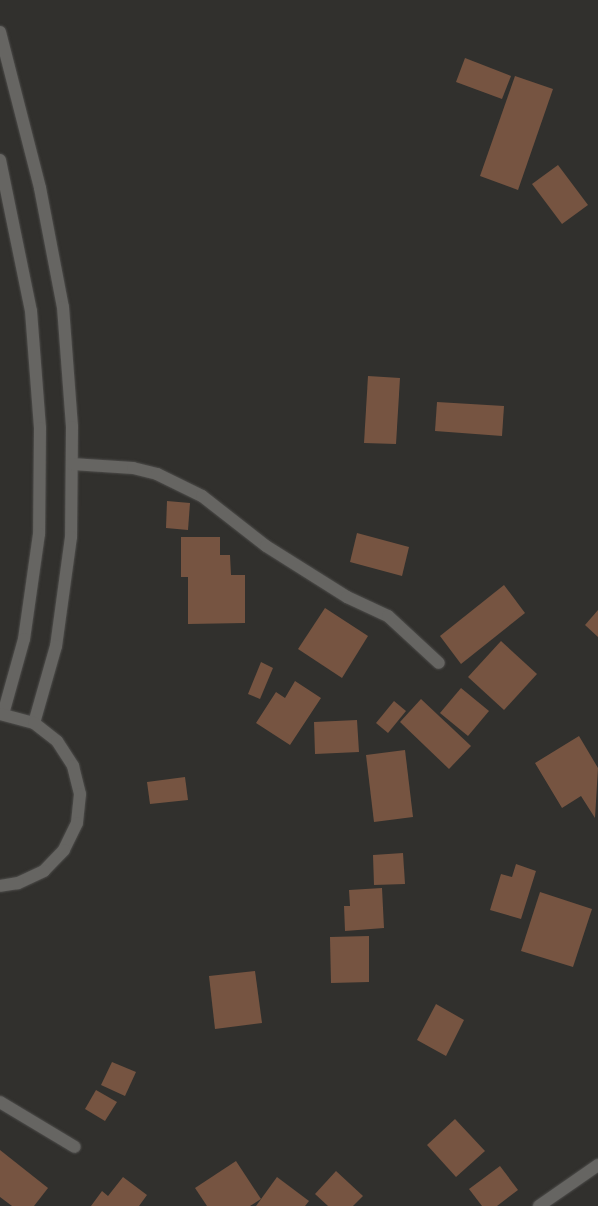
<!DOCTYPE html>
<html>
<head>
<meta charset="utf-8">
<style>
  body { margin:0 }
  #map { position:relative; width:598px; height:1206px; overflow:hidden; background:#31302d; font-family:Rubik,sans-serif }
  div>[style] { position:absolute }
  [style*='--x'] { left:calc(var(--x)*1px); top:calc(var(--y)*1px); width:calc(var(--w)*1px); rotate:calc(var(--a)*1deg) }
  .building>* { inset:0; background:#765441 }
  .roads { filter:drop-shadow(0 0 1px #4d4c4a) drop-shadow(0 0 1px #4d4c4a) }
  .minor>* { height:12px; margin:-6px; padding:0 6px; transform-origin:6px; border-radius:6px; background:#666562 }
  span { translate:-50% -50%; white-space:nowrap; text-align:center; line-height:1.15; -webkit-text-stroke:4px #181817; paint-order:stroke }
</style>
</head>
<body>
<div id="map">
  <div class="building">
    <i style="clip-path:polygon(465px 58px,511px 76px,502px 99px,456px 82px)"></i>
    <i style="clip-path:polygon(515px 76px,553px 89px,518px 190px,480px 176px)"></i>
    <i style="clip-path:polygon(558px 165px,588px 205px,562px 224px,532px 184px)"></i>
    <i style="clip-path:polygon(368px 376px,400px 378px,396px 444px,364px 443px)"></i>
    <i style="clip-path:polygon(437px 402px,504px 406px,502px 436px,435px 431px)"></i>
    <i style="clip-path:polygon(167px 501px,190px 503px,188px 530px,166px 528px)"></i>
    <i style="clip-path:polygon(357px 533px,409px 547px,402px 576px,350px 562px)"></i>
    <i style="clip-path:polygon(181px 537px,220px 537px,220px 555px,230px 555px,231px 575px,245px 575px,245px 623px,188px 624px,188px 577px,181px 577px)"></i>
    <i style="clip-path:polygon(504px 585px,525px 613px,461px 664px,440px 636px)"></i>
    <i style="clip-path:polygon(325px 608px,368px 636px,342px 678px,298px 649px)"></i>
    <i style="clip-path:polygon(598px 610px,598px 637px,585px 625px)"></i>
    <i style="clip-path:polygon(501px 641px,537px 674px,504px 710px,468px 677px)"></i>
    <i style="clip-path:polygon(261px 662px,273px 668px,260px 699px,248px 694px)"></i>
    <i style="clip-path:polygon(295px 681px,321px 698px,290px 745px,256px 723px,276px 692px,285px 698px)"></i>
    <i style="clip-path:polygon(461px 688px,489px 711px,468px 736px,440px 713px)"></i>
    <i style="clip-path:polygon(421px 699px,471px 746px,449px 769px,400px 722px)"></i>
    <i style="clip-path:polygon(394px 701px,406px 711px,388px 733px,376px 723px)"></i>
    <i style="clip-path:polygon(357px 720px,359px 752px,315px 754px,314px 722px)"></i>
    <i style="clip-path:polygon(579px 736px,598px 768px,595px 818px,581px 796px,562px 808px,535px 763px)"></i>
    <i style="clip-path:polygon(405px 750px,413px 817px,374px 822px,366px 755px)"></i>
    <i style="clip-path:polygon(185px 777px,188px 800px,150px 804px,147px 782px)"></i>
    <i style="clip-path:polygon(403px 853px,405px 884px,374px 885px,373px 855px)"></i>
    <i style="clip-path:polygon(516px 864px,536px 871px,521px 919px,490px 910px,501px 874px,512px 877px)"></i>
    <i style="clip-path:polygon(382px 888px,384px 928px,345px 931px,344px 906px,350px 906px,349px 890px)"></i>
    <i style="clip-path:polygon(540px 892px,592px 909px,573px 967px,521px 951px)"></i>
    <i style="clip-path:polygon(369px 936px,369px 982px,331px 983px,330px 937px)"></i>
    <i style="clip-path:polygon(255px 971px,262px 1023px,215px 1029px,209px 976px)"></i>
    <i style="clip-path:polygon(436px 1004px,464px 1020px,446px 1056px,417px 1040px)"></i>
    <i style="clip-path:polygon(112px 1062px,136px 1072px,125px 1096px,101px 1085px)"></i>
    <i style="clip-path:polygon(96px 1090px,117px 1102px,105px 1121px,85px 1109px)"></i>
    <i style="clip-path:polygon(455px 1119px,485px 1151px,456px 1177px,427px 1145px)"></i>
    <i style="clip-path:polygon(0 1150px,48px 1188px,34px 1206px,12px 1206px,0 1197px)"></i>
    <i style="clip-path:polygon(236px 1161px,261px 1199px,250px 1206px,207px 1206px,195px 1188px)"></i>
    <i style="clip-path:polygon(500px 1166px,518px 1190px,497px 1206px,482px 1206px,469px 1189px)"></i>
    <i style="clip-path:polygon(336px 1171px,363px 1196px,353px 1206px,328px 1206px,315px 1194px)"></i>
    <i style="clip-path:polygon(123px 1177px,147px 1195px,139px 1206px,91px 1206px,102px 1191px,108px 1196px)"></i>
    <i style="clip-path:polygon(277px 1177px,309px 1201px,305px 1206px,256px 1206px)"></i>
  </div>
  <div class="roads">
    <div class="minor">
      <i style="--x:0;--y:32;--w:161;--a:75.6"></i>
      <i style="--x:40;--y:188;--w:121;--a:79.1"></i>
      <i style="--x:63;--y:307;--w:120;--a:85.7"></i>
      <i style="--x:72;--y:427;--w:110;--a:90.5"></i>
      <i style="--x:71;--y:537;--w:110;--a:97.8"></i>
      <i style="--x:56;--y:646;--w:80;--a:105.9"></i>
      <i style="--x:0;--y:160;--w:154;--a:78.4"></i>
      <i style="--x:31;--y:311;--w:117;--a:85.6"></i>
      <i style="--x:40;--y:428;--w:106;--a:90.5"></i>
      <i style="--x:39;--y:534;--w:106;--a:98.1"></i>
      <i style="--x:24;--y:639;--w:78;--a:105.6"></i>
      <i style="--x:72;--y:464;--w:61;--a:3.8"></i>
      <i style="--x:133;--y:468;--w:25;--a:14"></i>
      <i style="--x:157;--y:474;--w:50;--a:26.1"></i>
      <i style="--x:202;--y:496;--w:81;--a:38"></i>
      <i style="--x:266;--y:546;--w:96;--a:32.2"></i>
      <i style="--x:347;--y:597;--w:45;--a:24.9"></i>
      <i style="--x:388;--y:616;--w:69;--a:42.7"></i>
      <i style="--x:0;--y:714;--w:35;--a:15"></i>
      <i style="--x:34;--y:723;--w:29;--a:38"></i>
      <i style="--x:57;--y:741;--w:30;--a:57"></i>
      <i style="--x:73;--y:766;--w:29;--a:76"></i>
      <i style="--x:80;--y:794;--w:29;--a:96"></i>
      <i style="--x:77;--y:823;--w:30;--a:116"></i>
      <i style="--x:64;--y:850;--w:29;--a:134"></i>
      <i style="--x:44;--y:871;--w:29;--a:155"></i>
      <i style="--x:18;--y:883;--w:18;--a:171"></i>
      <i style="--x:0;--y:1102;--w:87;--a:31"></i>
      <i style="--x:539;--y:1206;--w:72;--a:-34.8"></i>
    </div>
  </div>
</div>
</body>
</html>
